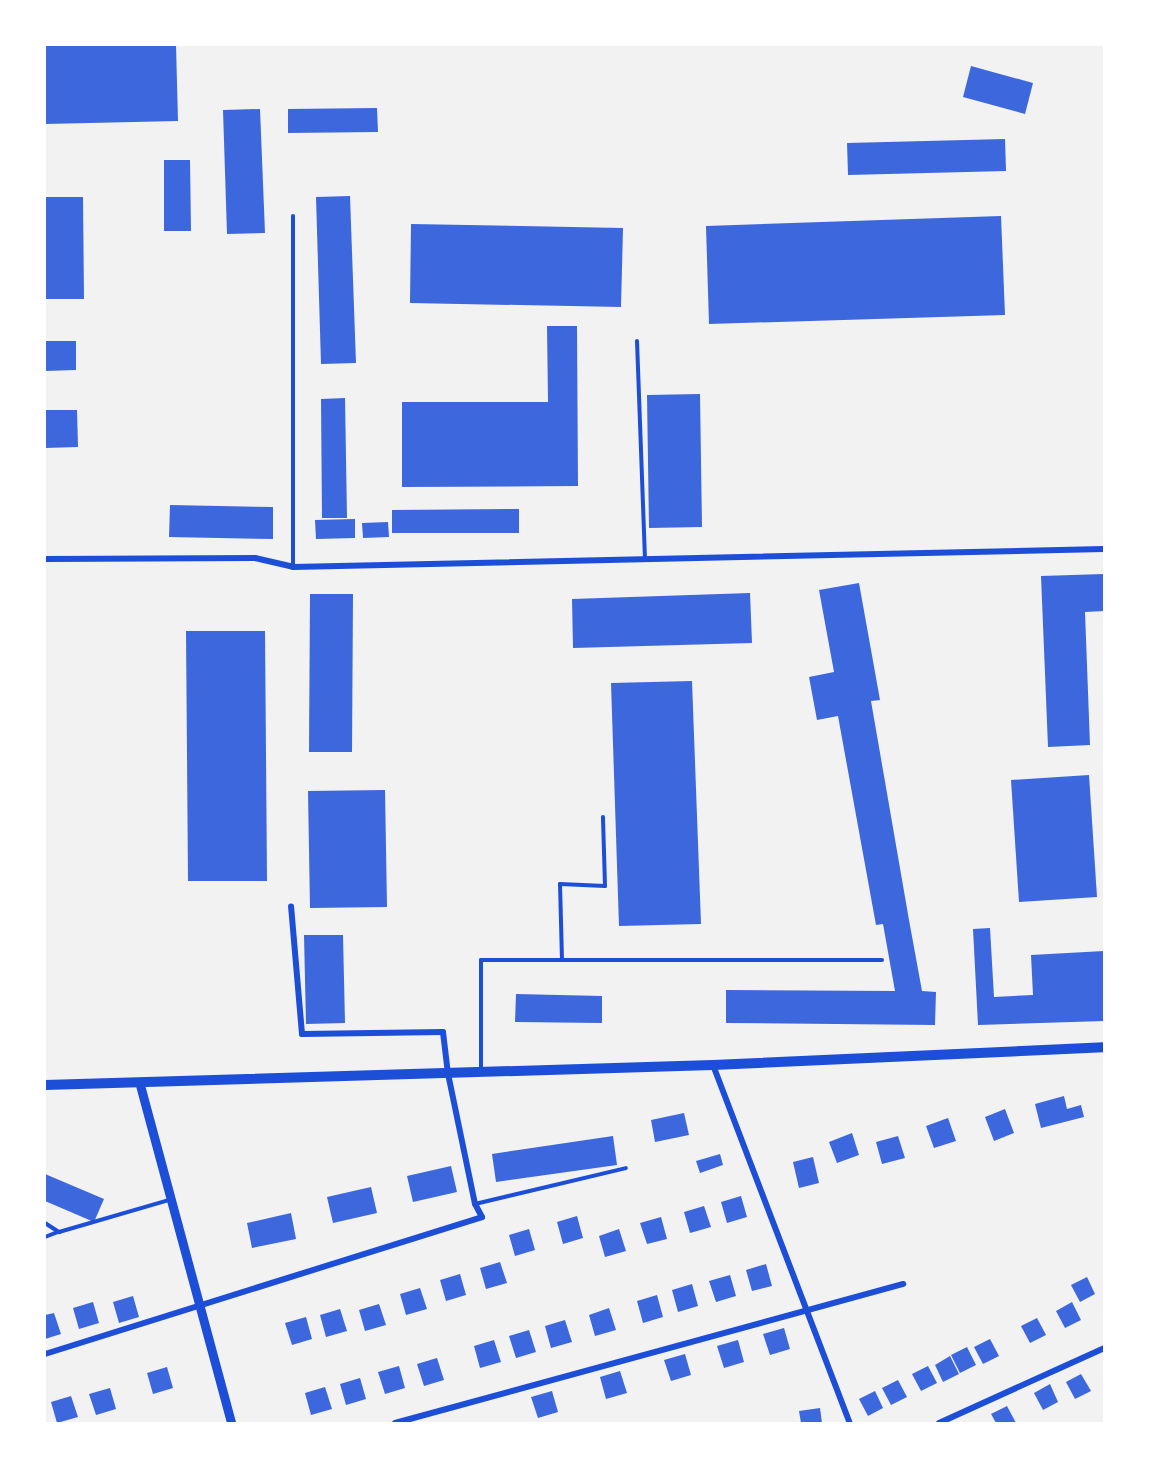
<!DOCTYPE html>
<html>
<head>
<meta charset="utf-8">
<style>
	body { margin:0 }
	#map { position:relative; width:1149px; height:1468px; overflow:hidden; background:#f2f2f2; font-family:Roboto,sans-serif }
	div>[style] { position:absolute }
	.building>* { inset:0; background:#3d67dc }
	.service>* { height:4px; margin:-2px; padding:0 2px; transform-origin:2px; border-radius:2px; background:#1d4ed8 }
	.minor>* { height:6px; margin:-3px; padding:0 3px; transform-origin:3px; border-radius:3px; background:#1d4ed8 }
	.tertiary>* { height:9px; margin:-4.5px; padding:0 4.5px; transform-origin:4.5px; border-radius:4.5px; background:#1d4ed8 }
	.secondary>* { height:10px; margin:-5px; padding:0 5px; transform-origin:5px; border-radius:5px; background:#1d4ed8 }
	span { translate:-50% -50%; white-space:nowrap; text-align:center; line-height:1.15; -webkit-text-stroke:5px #fff; paint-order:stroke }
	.frame { position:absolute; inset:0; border:46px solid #fff; pointer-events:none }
</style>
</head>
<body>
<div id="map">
	<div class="building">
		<div style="clip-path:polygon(176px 45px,178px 121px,45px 124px,45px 46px)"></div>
		<div style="clip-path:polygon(971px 66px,1033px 83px,1025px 114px,963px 97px)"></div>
		<div style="clip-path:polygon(377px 108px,378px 132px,288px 133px,288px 109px)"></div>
		<div style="clip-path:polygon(260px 109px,265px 233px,227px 234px,223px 110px)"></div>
		<div style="clip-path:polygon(1005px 139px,1006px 171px,848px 175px,847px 143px)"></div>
		<div style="clip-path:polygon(164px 160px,190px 160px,191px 231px,164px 231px)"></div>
		<div style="clip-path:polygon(350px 196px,356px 363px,321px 364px,316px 197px)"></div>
		<div style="clip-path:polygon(45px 197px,83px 197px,84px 299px,45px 299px)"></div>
		<div style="clip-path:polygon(1001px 216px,1005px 315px,709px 324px,706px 226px)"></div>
		<div style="clip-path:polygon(411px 224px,623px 228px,621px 307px,410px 303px)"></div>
		<div style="clip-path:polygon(547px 326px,577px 326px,578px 486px,402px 487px,402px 402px,548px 402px)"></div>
		<div style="clip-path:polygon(45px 341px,76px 341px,76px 370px,45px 371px)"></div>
		<div style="clip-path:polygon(700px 394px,702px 527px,649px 528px,647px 395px)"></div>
		<div style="clip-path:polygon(345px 398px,347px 518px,322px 518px,321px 399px)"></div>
		<div style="clip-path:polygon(45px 410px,77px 410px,78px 447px,45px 448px)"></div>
		<div style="clip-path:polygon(170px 505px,273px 507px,273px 539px,169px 537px)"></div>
		<div style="clip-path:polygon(519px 509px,519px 533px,392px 533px,392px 510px)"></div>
		<div style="clip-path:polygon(355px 519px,355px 538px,316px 539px,315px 520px)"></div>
		<div style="clip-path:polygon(388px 522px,389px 537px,363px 538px,362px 523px)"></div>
		<div style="clip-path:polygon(1104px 574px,1104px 611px,1085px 612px,1090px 745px,1048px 747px,1041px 576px)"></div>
		<div style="clip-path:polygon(859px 583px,880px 700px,871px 701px,909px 920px,922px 991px,936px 992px,935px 1025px,726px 1023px,726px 990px,895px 991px,883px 924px,876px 925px,838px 716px,817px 720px,809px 677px,834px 672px,819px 590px)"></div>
		<div style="clip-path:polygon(750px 593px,752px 643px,573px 648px,572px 599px)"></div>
		<div style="clip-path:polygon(310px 594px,353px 594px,352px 752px,309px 752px)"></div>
		<div style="clip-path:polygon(186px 631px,265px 631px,267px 881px,188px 881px)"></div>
		<div style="clip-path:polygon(692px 681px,701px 924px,619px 926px,611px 683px)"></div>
		<div style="clip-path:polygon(1089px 775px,1097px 897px,1019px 902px,1011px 780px)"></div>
		<div style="clip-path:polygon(385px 790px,387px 907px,310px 908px,308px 791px)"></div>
		<div style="clip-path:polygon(990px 928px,994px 997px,1033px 995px,1031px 955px,1104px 951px,1104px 1021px,978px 1025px,973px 929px)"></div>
		<div style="clip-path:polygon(304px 935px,343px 935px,345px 1023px,306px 1024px)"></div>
		<div style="clip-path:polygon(516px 994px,602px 996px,602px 1023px,515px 1022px)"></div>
		<div style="clip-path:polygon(1064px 1096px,1067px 1109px,1081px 1105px,1084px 1117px,1041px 1128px,1035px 1104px)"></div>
		<div style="clip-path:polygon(1005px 1109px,1014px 1133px,994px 1141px,985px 1117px)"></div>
		<div style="clip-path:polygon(684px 1113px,689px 1135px,655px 1142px,651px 1120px)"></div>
		<div style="clip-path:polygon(948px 1118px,956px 1141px,934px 1148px,926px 1126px)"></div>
		<div style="clip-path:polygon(852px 1133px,859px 1155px,837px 1163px,829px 1142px)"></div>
		<div style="clip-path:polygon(613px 1136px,617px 1165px,496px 1182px,492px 1154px)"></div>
		<div style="clip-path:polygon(898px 1136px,905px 1158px,882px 1164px,876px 1142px)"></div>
		<div style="clip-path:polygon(720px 1154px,723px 1165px,700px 1173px,696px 1161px)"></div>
		<div style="clip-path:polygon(813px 1157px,819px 1183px,799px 1188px,793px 1162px)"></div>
		<div style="clip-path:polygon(451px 1166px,457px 1192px,413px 1202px,407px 1176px)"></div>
		<div style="clip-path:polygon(45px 1174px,104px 1199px,94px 1222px,45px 1201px)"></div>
		<div style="clip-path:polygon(371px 1187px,377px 1213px,333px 1223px,327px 1197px)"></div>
		<div style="clip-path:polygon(741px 1196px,747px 1217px,727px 1223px,721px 1202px)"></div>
		<div style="clip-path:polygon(704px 1206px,711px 1227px,690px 1233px,684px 1212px)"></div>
		<div style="clip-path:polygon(291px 1213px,296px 1239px,252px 1248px,247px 1223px)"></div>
		<div style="clip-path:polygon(577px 1216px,583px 1238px,563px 1244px,557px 1222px)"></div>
		<div style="clip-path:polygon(661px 1217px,667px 1239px,647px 1244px,640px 1223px)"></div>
		<div style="clip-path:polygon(529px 1229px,535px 1250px,515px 1256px,509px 1235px)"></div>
		<div style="clip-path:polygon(619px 1229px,626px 1251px,605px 1257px,599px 1236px)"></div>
		<div style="clip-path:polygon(500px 1262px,507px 1283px,486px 1289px,480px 1268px)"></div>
		<div style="clip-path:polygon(766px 1264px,772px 1286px,752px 1291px,746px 1270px)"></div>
		<div style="clip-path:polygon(460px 1274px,466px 1295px,446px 1301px,440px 1280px)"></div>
		<div style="clip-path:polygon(730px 1275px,736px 1296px,716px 1302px,709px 1281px)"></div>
		<div style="clip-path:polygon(1087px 1277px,1095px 1294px,1080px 1302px,1071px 1285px)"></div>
		<div style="clip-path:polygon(692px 1284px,698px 1306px,678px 1312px,672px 1290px)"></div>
		<div style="clip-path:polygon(420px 1288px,427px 1309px,406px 1315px,400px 1294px)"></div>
		<div style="clip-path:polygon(657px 1295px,663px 1317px,643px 1323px,637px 1301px)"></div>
		<div style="clip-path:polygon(133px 1296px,139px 1317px,119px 1323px,113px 1302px)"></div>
		<div style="clip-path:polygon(93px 1302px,99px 1323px,79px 1329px,73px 1308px)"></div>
		<div style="clip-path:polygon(1072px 1302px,1081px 1320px,1065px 1328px,1056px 1311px)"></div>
		<div style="clip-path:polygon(379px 1304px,386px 1325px,365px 1331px,359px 1310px)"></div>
		<div style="clip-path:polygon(609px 1308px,616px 1330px,595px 1336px,589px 1315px)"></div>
		<div style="clip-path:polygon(340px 1309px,347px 1331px,326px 1337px,320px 1315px)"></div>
		<div style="clip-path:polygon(54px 1313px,61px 1334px,45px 1339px,45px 1315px)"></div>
		<div style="clip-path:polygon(306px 1317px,312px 1339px,292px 1345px,285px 1323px)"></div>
		<div style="clip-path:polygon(1037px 1318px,1046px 1335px,1030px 1343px,1021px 1326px)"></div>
		<div style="clip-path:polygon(565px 1320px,572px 1342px,551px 1348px,545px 1326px)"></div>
		<div style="clip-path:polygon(784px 1328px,790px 1349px,770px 1355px,763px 1334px)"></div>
		<div style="clip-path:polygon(529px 1330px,536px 1352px,516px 1358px,509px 1336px)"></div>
		<div style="clip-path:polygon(990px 1339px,999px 1356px,983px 1364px,974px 1347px)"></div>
		<div style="clip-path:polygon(494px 1340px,501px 1362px,480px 1368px,474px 1346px)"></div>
		<div style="clip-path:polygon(738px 1340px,744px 1362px,724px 1368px,717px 1346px)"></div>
		<div style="clip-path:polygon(967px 1347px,976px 1365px,960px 1373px,951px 1355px)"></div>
		<div style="clip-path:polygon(685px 1354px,691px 1375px,671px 1381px,664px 1360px)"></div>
		<div style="clip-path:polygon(950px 1356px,959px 1374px,943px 1382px,935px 1365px)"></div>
		<div style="clip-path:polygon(437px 1358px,444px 1380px,424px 1386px,417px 1364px)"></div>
		<div style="clip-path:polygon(399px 1366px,405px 1388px,385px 1394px,378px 1372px)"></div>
		<div style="clip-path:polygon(928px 1366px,937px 1383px,921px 1391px,912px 1374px)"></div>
		<div style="clip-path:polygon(167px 1367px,173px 1388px,153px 1394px,147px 1373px)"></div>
		<div style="clip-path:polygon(620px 1371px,627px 1393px,606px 1399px,600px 1377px)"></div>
		<div style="clip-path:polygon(1081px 1374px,1091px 1391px,1075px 1399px,1066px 1382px)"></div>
		<div style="clip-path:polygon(360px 1378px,366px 1399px,346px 1405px,340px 1384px)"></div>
		<div style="clip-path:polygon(898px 1380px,907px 1397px,891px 1405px,882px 1388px)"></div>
		<div style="clip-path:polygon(1050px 1384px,1058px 1402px,1043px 1410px,1034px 1393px)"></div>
		<div style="clip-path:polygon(325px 1387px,332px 1409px,311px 1415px,305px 1393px)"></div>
		<div style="clip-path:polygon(110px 1388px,116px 1409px,96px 1415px,89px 1394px)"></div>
		<div style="clip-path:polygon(552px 1391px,558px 1412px,538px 1418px,531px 1397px)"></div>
		<div style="clip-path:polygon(875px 1391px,883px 1408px,868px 1416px,859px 1399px)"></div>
		<div style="clip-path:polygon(71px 1396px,78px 1417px,57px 1423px,51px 1402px)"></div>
		<div style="clip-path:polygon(1007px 1406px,1016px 1423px,996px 1423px,991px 1414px)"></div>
		<div style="clip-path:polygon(820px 1408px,822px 1423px,801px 1423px,799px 1411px)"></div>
	</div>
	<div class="service">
		<div style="left:293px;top:216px;width:351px;rotate:90deg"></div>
		<div style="left:637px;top:341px;width:218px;rotate:87.9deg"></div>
		<div style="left:562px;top:960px;width:76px;rotate:-91.5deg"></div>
		<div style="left:560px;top:884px;width:45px;rotate:2.5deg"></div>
		<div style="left:605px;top:886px;width:69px;rotate:-91.7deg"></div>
		<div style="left:481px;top:1069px;width:109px;rotate:-90deg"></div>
		<div style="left:481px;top:960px;width:401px"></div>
		<div style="left:475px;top:1204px;width:155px;rotate:-13.4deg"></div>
		<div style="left:45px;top:1223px;width:17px;rotate:33deg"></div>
		<div style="left:59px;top:1232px;width:115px;rotate:-16.2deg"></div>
		<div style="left:45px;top:1237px;width:14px;rotate:-21deg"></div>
	</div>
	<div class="minor">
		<div style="left:45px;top:559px;width:210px;rotate:-0.3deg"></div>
		<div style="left:255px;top:558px;width:39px;rotate:13deg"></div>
		<div style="left:293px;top:567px;width:811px;rotate:-1.27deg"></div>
		<div style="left:713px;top:1065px;width:383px;rotate:69.1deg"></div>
		<div style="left:45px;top:1354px;width:458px;rotate:-17.4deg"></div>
		<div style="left:482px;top:1217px;width:15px;rotate:-118deg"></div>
		<div style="left:475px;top:1204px;width:133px;rotate:-101.7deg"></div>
		<div style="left:448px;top:1074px;width:42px;rotate:-96.8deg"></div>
		<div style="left:443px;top:1032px;width:141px;rotate:179.2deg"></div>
		<div style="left:302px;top:1034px;width:128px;rotate:-94.9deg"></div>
		<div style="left:395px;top:1423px;width:527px;rotate:-15.3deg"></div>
		<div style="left:939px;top:1423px;width:181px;rotate:-24.4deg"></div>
	</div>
	<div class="tertiary">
		<div style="left:140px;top:1085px;width:350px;rotate:74.9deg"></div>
	</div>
	<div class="secondary">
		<div style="left:45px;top:1085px;width:668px;rotate:-1.71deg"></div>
		<div style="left:713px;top:1065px;width:391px;rotate:-2.6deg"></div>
	</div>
	<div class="frame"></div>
</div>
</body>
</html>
